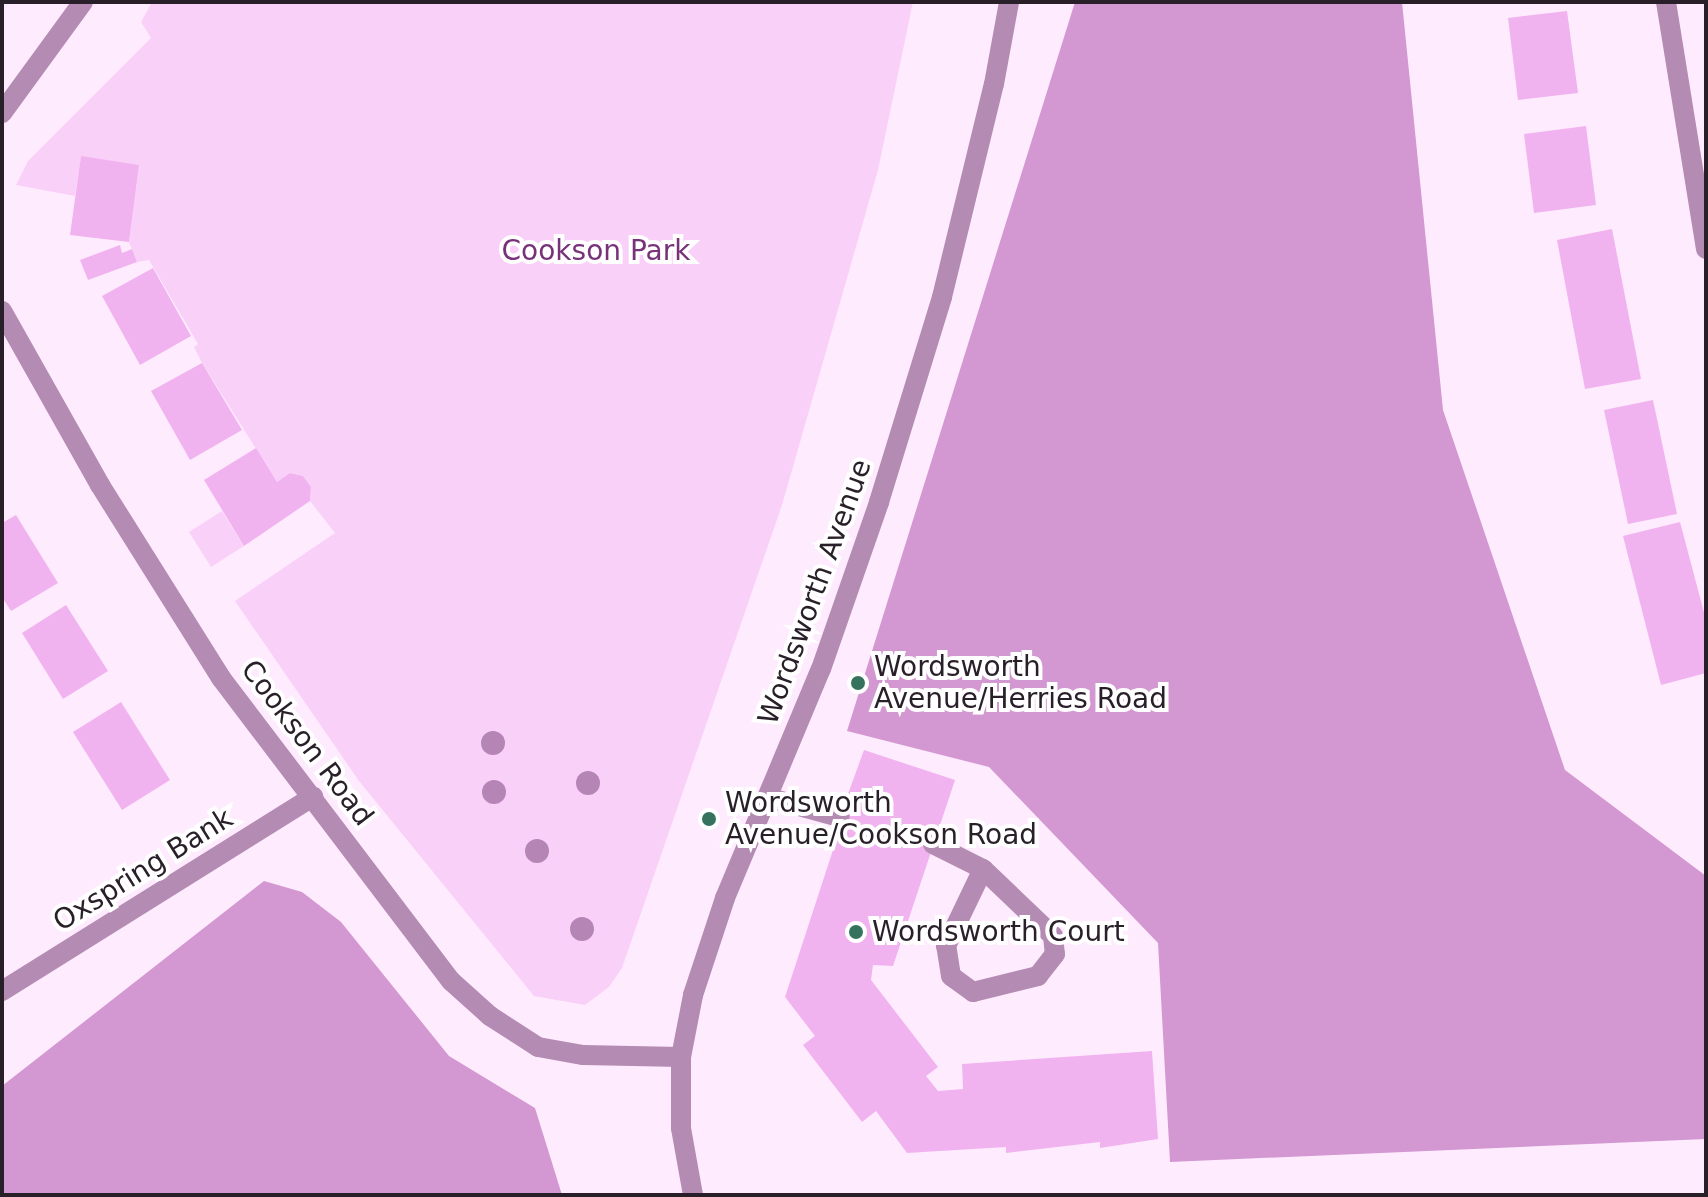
<!DOCTYPE html>
<html>
<head>
<meta charset="utf-8">
<style>
	body { margin:0 }
	#map { position:relative; width:1708px; height:1197px; overflow:hidden; background:#ffebfe; font-family:"DejaVu Sans",sans-serif }
	div>[style] { position:absolute }
	.green>* { inset:0; background:#f9d0f8 }
	.forest>* { inset:0; background:#d397d2 }
	.building>* { inset:0; background:#f1b3ef }
	.service>* { height:20px; margin:-10px; padding:0 10px; transform-origin:10px; border-radius:10px; background:#b48bb3 }
	.minor>* { height:20px; margin:-10px; padding:0 10px; transform-origin:10px; border-radius:10px; background:#b48bb3 }
	.tertiary>* { height:20px; margin:-10px; padding:0 10px; transform-origin:10px; border-radius:10px; background:#b48bb3 }
	.trees>* { width:24px; height:24px; margin:-12px; border-radius:50%; background:#b585b5 }
	.dots>* { width:22px; height:22px; translate:-50% -50%; box-sizing:border-box; border:4px solid #fff; border-radius:50% }
	span { translate:-50% -50%; white-space:nowrap; text-align:center; line-height:1.15; -webkit-text-stroke:8px #fff; paint-order:stroke }
	.park-label { font-size:28px; color:#783279 }
	.street-label { font-size:28px; color:#281f28 }
	.poi-label { font-size:28px; color:#281f28 }
	.left { translate:0 -50%; text-align:left }
	.frame { position:absolute; inset:0; border:4px solid #281f28; pointer-events:none }
</style>
</head>
<body>
<div id="map">
	<div class="green">
		<div style="clip-path:polygon(152px 2px,913px 2px,878px 170px,782px 505px,622px 968px,609px 987px,585px 1005px,534px 996px,359px 781px,235px 601px,335px 533px,310px 501px,311px 487px,303px 476px,290px 473px,277px 482px,202px 363px,194px 347px,198px 344px,149px 260px,137px 262px,129px 242px,139px 165px,81px 157px,75px 196px,16px 185px,28px 161px,151px 38px,141px 22px)"></div>
		<div style="clip-path:polygon(222px 511px,244px 546px,211px 567px,189px 532px)"></div>
	</div>
	<div class="forest">
		<div style="clip-path:polygon(1075px 2px,1402px 2px,1443px 410px,1565px 770px,1706px 876px,1706px 1139px,1170px 1162px,1158px 943px,989px 767px,847px 731px)"></div>
		<div style="clip-path:polygon(264px 881px,302px 892px,341px 922px,449px 1056px,535px 1108px,562px 1195px,2px 1195px,2px 1086px)"></div>
	</div>
	<div class="building">
		<div style="clip-path:polygon(1567px 11px,1578px 93px,1518px 100px,1508px 18px)"></div>
		<div style="clip-path:polygon(1586px 126px,1596px 205px,1534px 213px,1524px 134px)"></div>
		<div style="clip-path:polygon(81px 156px,139px 165px,129px 242px,70px 235px)"></div>
		<div style="clip-path:polygon(1612px 229px,1641px 379px,1585px 389px,1557px 240px)"></div>
		<div style="clip-path:polygon(120px 245px,122px 253px,132px 249px,137px 262px,88px 280px,80px 260px)"></div>
		<div style="clip-path:polygon(153px 268px,191px 336px,140px 365px,102px 296px)"></div>
		<div style="clip-path:polygon(202px 363px,242px 430px,190px 460px,151px 391px)"></div>
		<div style="clip-path:polygon(1653px 400px,1677px 514px,1628px 524px,1604px 410px)"></div>
		<div style="clip-path:polygon(256px 448px,277px 482px,290px 473px,303px 476px,311px 487px,310px 501px,244px 546px,204px 480px)"></div>
		<div style="clip-path:polygon(16px 515px,58px 583px,11px 611px,2px 597px,2px 523px)"></div>
		<div style="clip-path:polygon(1680px 522px,1706px 620px,1706px 673px,1661px 685px,1623px 536px)"></div>
		<div style="clip-path:polygon(66px 605px,108px 671px,63px 699px,22px 633px)"></div>
		<div style="clip-path:polygon(121px 702px,170px 780px,122px 810px,73px 732px)"></div>
		<div style="clip-path:polygon(864px 750px,955px 780px,893px 966px,873px 965px,871px 980px,938px 1067px,926px 1076px,938px 1091px,963px 1089px,962px 1064px,1152px 1051px,1158px 1139px,1100px 1148px,1100px 1142px,1006px 1153px,1006px 1147px,907px 1153px,876px 1111px,862px 1122px,803px 1045px,815px 1036px,785px 997px,833px 850px,828px 849px)"></div>
	</div>
	<div class="service">
		<div style="left:770px;top:798px;width:72px;rotate:15.4deg"></div>
		<div style="left:933px;top:844px;width:56px;rotate:26.6deg"></div>
		<div style="left:983px;top:869px;width:97px;rotate:43.7deg"></div>
		<div style="left:1053px;top:936px;width:18px;rotate:84deg"></div>
		<div style="left:1055px;top:954px;width:28px;rotate:128deg"></div>
		<div style="left:1038px;top:976px;width:67px;rotate:166.2deg"></div>
		<div style="left:973px;top:992px;width:27px;rotate:-144deg"></div>
		<div style="left:951px;top:976px;width:30px;rotate:-99deg"></div>
		<div style="left:946px;top:946px;width:85px;rotate:-64.3deg"></div>
	</div>
	<div class="minor">
		<div style="left:1666px;top:2px;width:250px;rotate:80.8deg"></div>
		<div style="left:2px;top:113px;width:137px;rotate:-53.9deg"></div>
		<div style="left:2px;top:311px;width:200px;rotate:60.6deg"></div>
		<div style="left:100px;top:485px;width:228px;rotate:57.9deg"></div>
		<div style="left:221px;top:678px;width:380px;rotate:52.8deg"></div>
		<div style="left:451px;top:981px;width:52px;rotate:41.9deg"></div>
		<div style="left:490px;top:1016px;width:57px;rotate:32.9deg"></div>
		<div style="left:538px;top:1047px;width:46px;rotate:10.1deg"></div>
		<div style="left:583px;top:1055px;width:98px;rotate:1.2deg"></div>
		<div style="left:2px;top:991px;width:367px;rotate:-32deg"></div>
	</div>
	<div class="tertiary">
		<div style="left:693px;top:1195px;width:68px;rotate:-100.2deg"></div>
		<div style="left:681px;top:1128px;width:71px;rotate:-90deg"></div>
		<div style="left:681px;top:1057px;width:63px;rotate:-79deg"></div>
		<div style="left:693px;top:995px;width:102px;rotate:-71.7deg"></div>
		<div style="left:725px;top:898px;width:248px;rotate:-67.3deg"></div>
		<div style="left:821px;top:669px;width:177px;rotate:-70.8deg"></div>
		<div style="left:879px;top:502px;width:214px;rotate:-72.9deg"></div>
		<div style="left:942px;top:297px;width:219px;rotate:-76.3deg"></div>
		<div style="left:994px;top:84px;width:83px;rotate:-79.6deg"></div>
	</div>
	<div class="trees">
		<div style="left:493px;top:743px"></div>
		<div style="left:588px;top:783px"></div>
		<div style="left:494px;top:792px"></div>
		<div style="left:537px;top:851px"></div>
		<div style="left:582px;top:929px"></div>
	</div>
	<div class="dots">
		<div style="left:858px;top:683px;background:#36735f"></div>
		<div style="left:709px;top:819px;background:#36735f"></div>
		<div style="left:856px;top:932px;background:#36735f"></div>
	</div>
	<div class="park-label">
		<span style="left:596px;top:251px">Cookson Park</span>
	</div>
	<div class="street-label">
		<span style="left:815px;top:592px;rotate:-70deg">Wordsworth Avenue</span>
		<span style="left:307px;top:743px;rotate:53deg">Cookson Road</span>
		<span style="left:143px;top:870px;rotate:-32deg">Oxspring Bank</span>
	</div>
	<div class="poi-label">
		<span class="left" style="left:874px;top:683px">Wordsworth<br>Avenue/Herries Road</span>
		<span class="left" style="left:725px;top:819px">Wordsworth<br>Avenue/Cookson Road</span>
		<span class="left" style="left:872px;top:932px">Wordsworth Court</span>
	</div>
	<div class="frame"></div>
</div>
</body>
</html>
